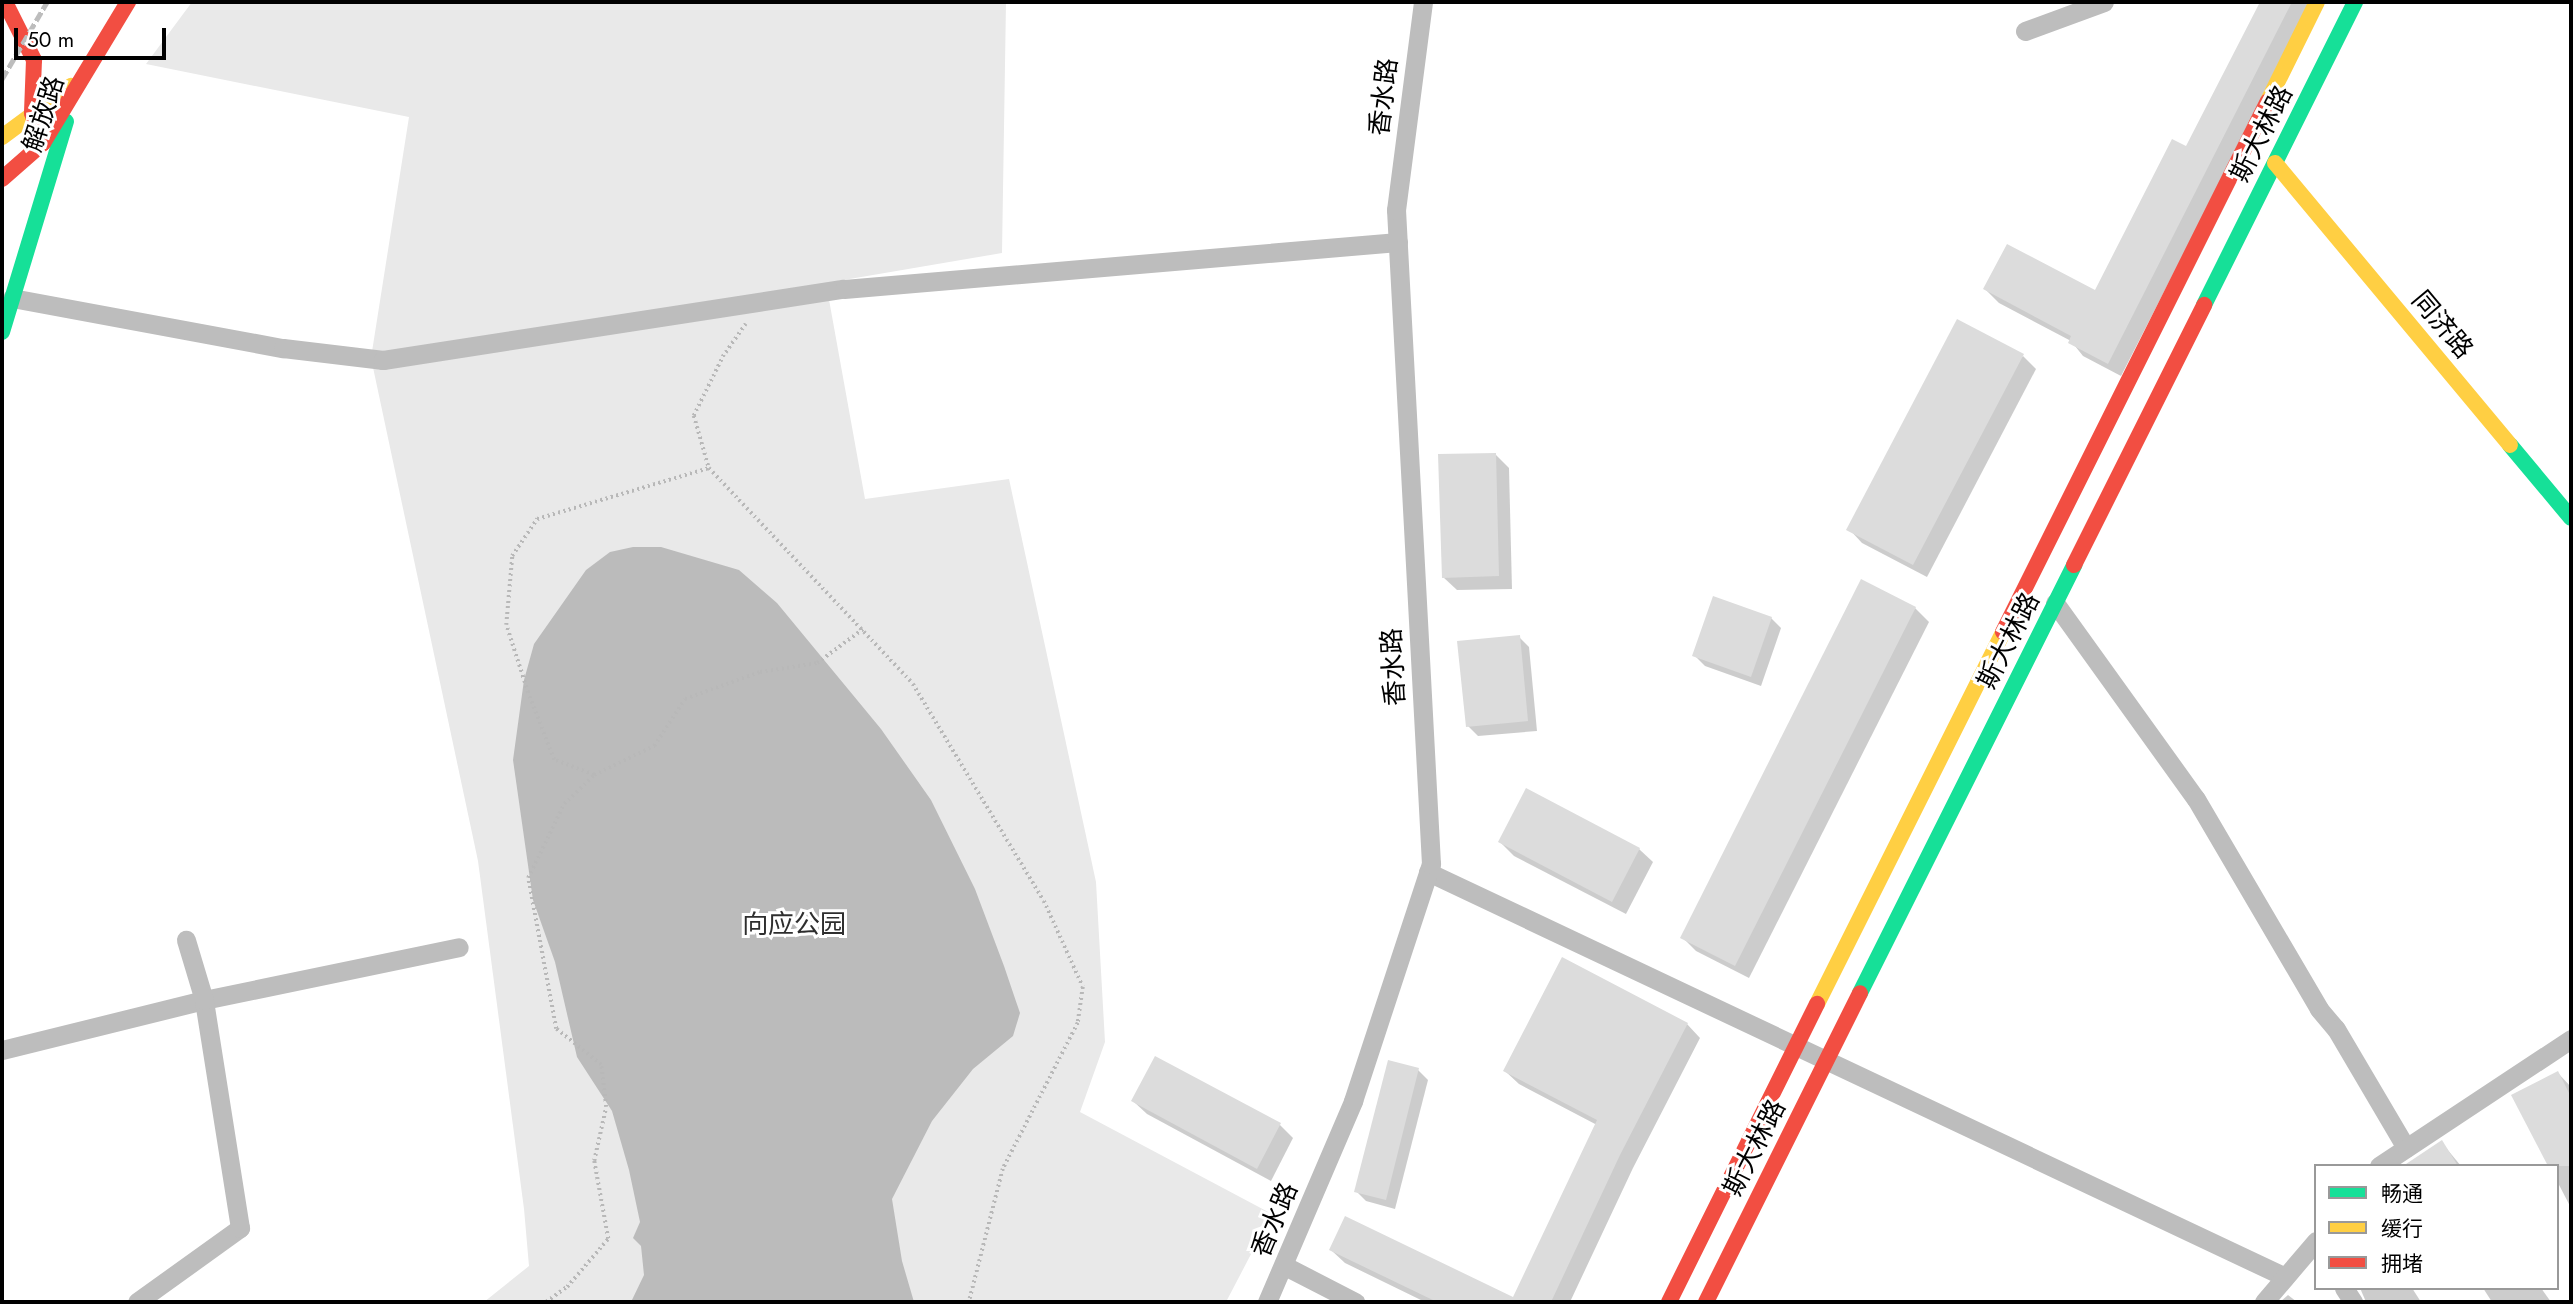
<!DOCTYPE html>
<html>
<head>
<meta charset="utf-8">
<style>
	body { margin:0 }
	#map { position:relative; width:2573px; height:1304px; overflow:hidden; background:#fff; font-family:Jost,"Noto Sans SC",sans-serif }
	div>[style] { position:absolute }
	.green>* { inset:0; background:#e9e9e9 }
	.water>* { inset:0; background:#bbb }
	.shadow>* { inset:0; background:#0003 }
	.building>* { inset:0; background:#dcdcdc }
	.path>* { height:3.5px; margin-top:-1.75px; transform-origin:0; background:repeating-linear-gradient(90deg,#b8b8b8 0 2px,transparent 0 5.5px) }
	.street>* { height:19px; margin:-9.5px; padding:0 9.5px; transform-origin:9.5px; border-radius:9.5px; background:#bdbdbd }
	.fast>* { height:16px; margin:-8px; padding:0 8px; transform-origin:8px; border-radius:8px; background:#16e098 }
	.slow>* { height:16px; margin:-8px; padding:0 8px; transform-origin:8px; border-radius:8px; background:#ffcf43 }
	.jam>* { height:16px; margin:-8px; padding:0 8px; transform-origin:8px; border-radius:8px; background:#f24e42 }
	.rail>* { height:5px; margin-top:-2.5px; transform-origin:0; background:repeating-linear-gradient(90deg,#bdbdbd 0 10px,transparent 0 13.5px) }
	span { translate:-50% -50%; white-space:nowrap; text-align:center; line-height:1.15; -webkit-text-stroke:6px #fff; paint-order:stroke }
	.street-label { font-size:26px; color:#000 }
	.park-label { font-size:26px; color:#2e2e2e }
	.frame { position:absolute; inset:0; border:4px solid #000; pointer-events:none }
	.legend { position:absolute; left:2314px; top:1164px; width:245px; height:126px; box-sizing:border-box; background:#fff; border:2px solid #999; margin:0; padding:9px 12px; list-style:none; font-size:21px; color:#000 }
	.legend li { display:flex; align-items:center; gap:14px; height:35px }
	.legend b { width:35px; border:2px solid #999 }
	.scale { position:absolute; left:14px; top:28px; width:152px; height:32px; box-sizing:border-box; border:4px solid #000; border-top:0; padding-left:9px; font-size:21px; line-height:24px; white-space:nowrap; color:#000; -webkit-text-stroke:5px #fff; paint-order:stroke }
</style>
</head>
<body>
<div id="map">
	<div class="green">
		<div style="clip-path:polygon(192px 2px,1006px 2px,1002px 253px,826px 283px,865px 499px,1009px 479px,1096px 882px,1105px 1042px,1080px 1112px,1272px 1214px,1226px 1302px,484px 1302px,529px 1266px,524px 1209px,478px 861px,371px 358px,409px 117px,146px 64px)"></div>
	</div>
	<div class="water">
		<div style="clip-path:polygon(633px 547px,661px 547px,739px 570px,777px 603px,881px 729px,931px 800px,975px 889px,1004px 966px,1020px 1013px,1013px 1036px,973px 1069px,932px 1121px,892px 1199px,902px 1261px,914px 1302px,631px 1302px,644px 1275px,641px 1246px,633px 1238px,640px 1222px,629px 1170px,612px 1111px,577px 1057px,555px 962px,533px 900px,513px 760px,524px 680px,534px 644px,586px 570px,610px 552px)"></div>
	</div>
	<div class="shadow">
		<div style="clip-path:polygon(2262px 2px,2312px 2px,2121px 376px,2083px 356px,2071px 341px,1999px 303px,1985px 289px,2095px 292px,2186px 149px)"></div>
		<div style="clip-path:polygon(2023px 356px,2036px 369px,1927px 577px,1862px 543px,1849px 529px)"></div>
		<div style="clip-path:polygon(1495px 454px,1509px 468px,1512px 589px,1457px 590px,1443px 577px)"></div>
		<div style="clip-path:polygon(1915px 608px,1929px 622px,1749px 978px,1696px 951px,1682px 937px)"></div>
		<div style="clip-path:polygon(1771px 618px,1781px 628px,1761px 686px,1705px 666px,1695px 656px)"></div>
		<div style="clip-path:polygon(1519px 637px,1529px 647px,1537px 731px,1478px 736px,1468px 726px)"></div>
		<div style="clip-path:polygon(1500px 842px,1639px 849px,1653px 862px,1626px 914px,1514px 856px)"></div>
		<div style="clip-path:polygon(1687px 1024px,1700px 1038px,1633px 1168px,1570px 1302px,1425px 1302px,1345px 1263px,1331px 1250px,1514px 1299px,1597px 1125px,1519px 1084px,1505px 1071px)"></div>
		<div style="clip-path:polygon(1418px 1070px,1428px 1080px,1395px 1209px,1366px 1201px,1356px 1191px)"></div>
		<div style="clip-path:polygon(2558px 1073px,2571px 1087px,2571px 1208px,2557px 1181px)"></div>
		<div style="clip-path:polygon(1133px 1101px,1280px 1125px,1293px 1138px,1271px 1181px,1147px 1114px)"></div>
		<div style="clip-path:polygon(2442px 1143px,2461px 1166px,2406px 1166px)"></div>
		<div style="clip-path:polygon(2360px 1288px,2412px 1288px,2421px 1302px,2366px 1302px)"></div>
		<div style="clip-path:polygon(2483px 1288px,2541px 1288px,2551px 1302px,2492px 1302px)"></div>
		<div style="clip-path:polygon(2288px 1295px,2297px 1302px,2280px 1302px)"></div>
	</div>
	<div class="building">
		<div style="clip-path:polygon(2260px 2px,2292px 2px,2108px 364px,2068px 343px,2071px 336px,1983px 289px,2007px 244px,2095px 290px,2172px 139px,2186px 146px)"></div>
		<div style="clip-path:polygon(1957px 319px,2024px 354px,1913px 565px,1846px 530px)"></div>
		<div style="clip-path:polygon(1496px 453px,1499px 576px,1442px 578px,1438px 454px)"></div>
		<div style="clip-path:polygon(1861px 579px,1916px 607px,1735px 966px,1680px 938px)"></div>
		<div style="clip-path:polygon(1713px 596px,1772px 617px,1751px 677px,1692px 656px)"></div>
		<div style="clip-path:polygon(1520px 635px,1528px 721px,1466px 727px,1457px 641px)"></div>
		<div style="clip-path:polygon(1526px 788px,1640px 848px,1612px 902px,1498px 842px)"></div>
		<div style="clip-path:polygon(1562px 957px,1688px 1023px,1620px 1155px,1551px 1302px,1437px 1302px,1329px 1250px,1345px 1216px,1513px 1297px,1597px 1120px,1503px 1071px)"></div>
		<div style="clip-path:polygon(1155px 1056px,1281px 1123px,1257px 1169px,1131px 1101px)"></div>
		<div style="clip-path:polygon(1388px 1060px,1419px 1068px,1386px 1200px,1354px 1192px)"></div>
		<div style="clip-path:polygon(2558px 1071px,2571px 1097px,2571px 1166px,2548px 1166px,2511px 1095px)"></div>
		<div style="clip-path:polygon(2442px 1140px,2458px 1166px,2403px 1166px)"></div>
	</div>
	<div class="path">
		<div style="left:746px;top:324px;width:38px;rotate:125deg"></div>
		<div style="left:724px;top:355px;width:68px;rotate:116.2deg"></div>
		<div style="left:694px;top:416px;width:54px;rotate:73.9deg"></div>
		<div style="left:709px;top:468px;width:297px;rotate:46.6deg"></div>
		<div style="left:913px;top:684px;width:253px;rotate:58.9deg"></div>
		<div style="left:1044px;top:901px;width:94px;rotate:65.6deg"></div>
		<div style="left:1083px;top:987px;width:36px;rotate:98deg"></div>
		<div style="left:1078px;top:1023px;width:164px;rotate:117.2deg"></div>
		<div style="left:1003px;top:1169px;width:137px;rotate:104.3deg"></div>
		<div style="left:594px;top:775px;width:67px;rotate:-25.8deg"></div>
		<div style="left:654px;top:746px;width:56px;rotate:-56.6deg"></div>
		<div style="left:685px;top:699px;width:80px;rotate:-19.8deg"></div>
		<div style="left:760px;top:672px;width:58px;rotate:-9deg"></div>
		<div style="left:817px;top:663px;width:57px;rotate:-36.5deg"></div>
		<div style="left:546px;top:1302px;width:26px;rotate:-36deg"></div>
		<div style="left:567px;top:1287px;width:63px;rotate:-49.5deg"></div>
		<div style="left:608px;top:1239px;width:79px;rotate:-100.2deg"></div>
		<div style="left:594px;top:1161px;width:55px;rotate:-77.5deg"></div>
		<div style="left:606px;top:1107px;width:42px;rotate:-96.8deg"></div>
		<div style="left:601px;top:1065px;width:58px;rotate:-141.3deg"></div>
		<div style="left:556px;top:1029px;width:154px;rotate:-100.5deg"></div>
		<div style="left:528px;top:878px;width:82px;rotate:-64.1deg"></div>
		<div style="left:564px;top:804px;width:42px;rotate:-44deg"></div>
		<div style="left:594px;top:775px;width:43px;rotate:-159.4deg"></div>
		<div style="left:554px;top:760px;width:72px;rotate:-111.2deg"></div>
		<div style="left:528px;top:693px;width:71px;rotate:-107.9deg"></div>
		<div style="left:506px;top:625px;width:69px;rotate:-85deg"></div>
		<div style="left:512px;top:556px;width:45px;rotate:-56deg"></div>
		<div style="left:537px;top:519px;width:179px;rotate:-16.5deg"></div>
	</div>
	<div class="street">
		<div style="left:2025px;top:31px;width:84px;rotate:-20.2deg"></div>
		<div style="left:12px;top:298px;width:276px;rotate:10.5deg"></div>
		<div style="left:283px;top:348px;width:101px;rotate:6.8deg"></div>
		<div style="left:383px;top:360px;width:466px;rotate:-8.8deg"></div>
		<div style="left:844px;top:289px;width:556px;rotate:-4.85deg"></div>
		<div style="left:2055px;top:603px;width:241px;rotate:54.3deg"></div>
		<div style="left:2196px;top:799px;width:243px;rotate:59.6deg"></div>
		<div style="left:2319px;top:1009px;width:26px;rotate:50deg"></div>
		<div style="left:2336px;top:1029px;width:138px;rotate:59.5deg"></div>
		<div style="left:1428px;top:872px;width:948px;rotate:25.29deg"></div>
		<div style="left:2px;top:1050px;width:208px;rotate:-13.9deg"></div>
		<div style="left:204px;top:1000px;width:260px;rotate:-11.7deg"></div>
		<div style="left:2379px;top:1166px;width:230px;rotate:-33.5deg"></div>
		<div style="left:1285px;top:1266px;width:79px;rotate:27.2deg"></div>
		<div style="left:2344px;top:1288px;width:17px;rotate:57deg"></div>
		<div style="left:137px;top:1302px;width:127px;rotate:-35.7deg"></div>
		<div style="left:240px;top:1228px;width:231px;rotate:-99deg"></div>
		<div style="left:204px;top:1000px;width:63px;rotate:-106.7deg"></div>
		<div style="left:1267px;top:1302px;width:219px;rotate:-66.8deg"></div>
		<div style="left:1353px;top:1101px;width:250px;rotate:-71.8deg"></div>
		<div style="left:1431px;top:864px;width:655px;rotate:-93.06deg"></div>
		<div style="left:1396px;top:210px;width:210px;rotate:-82.6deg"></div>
		<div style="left:2264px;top:1302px;width:80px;rotate:-49.6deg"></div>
	</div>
	<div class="fast">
		<div style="left:2204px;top:305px;width:339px;rotate:-63.5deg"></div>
		<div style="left:2px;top:332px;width:220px;rotate:-73.1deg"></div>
		<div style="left:2510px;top:445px;width:95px;rotate:50.1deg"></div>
		<div style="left:1860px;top:993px;width:479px;rotate:-63.4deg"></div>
	</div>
	<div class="slow">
		<div style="left:2268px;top:101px;width:110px;rotate:-63.7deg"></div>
		<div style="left:2px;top:137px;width:86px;rotate:-36.5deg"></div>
		<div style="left:2275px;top:163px;width:367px;rotate:50.2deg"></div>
		<div style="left:1817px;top:1004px;width:416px;rotate:-63.4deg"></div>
	</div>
	<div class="jam">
		<div style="left:5px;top:2px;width:65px;rotate:63.4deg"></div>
		<div style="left:34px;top:60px;width:53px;rotate:92.2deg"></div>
		<div style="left:32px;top:113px;width:18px;rotate:71deg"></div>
		<div style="left:2px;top:179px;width:55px;rotate:-41.3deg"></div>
		<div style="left:43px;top:143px;width:165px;rotate:-58.9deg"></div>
		<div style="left:2074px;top:565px;width:291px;rotate:-63.4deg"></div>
		<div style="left:2003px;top:632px;width:593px;rotate:-63.48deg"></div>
		<div style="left:1669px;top:1302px;width:333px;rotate:-63.6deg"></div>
		<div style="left:1706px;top:1302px;width:345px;rotate:-63.5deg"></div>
	</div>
	<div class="rail">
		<div style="left:2px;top:79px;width:89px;rotate:-59.7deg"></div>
	</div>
	<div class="street-label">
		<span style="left:1384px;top:97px;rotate:-83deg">香水路</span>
		<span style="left:44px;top:114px;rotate:-72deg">解放路</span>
		<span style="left:2262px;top:134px;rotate:-63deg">斯大林路</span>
		<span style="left:2442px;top:325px;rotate:50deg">同济路</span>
		<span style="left:2009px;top:641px;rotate:-63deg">斯大林路</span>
		<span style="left:1394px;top:667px;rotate:-93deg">香水路</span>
		<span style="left:1755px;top:1148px;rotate:-63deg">斯大林路</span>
		<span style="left:1275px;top:1220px;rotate:-67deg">香水路</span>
	</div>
	<div class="park-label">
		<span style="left:794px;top:925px">向应公园</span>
	</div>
	<div class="frame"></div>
	<ul class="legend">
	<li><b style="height:9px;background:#16e098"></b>畅通</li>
	<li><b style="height:9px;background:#ffcf43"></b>缓行</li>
	<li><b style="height:9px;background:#f24e42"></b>拥堵</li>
	</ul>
	<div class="scale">50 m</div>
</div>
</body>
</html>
